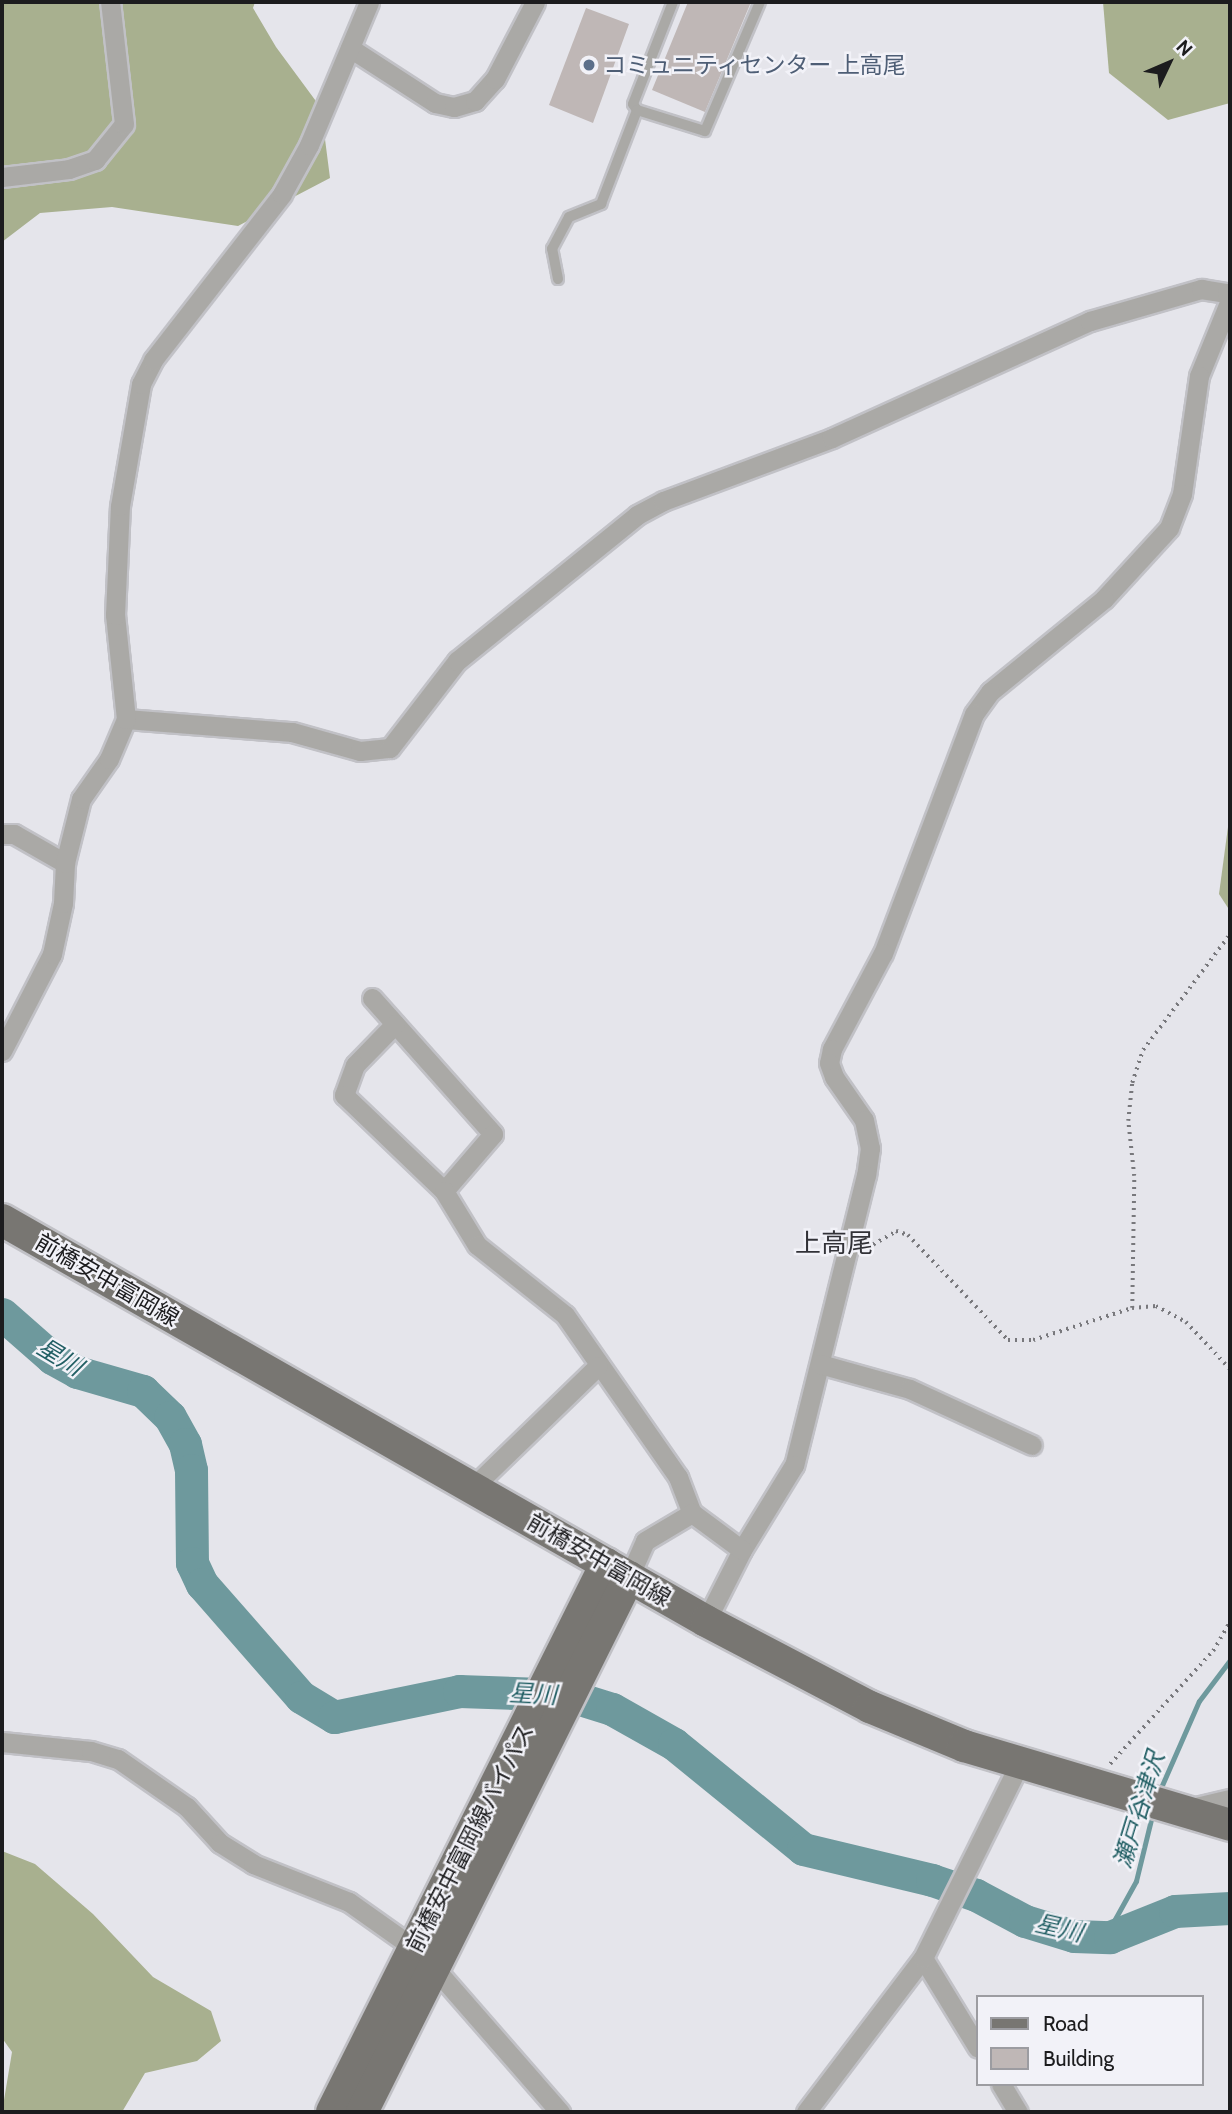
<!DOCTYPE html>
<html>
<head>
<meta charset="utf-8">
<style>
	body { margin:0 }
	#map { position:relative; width:1232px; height:2114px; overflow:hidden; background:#e5e5eb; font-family:Cabin,"Noto Sans JP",sans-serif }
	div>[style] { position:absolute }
	.forest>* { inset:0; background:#a8b08f }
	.stream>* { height:5px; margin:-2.5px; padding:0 2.5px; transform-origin:2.5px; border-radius:2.5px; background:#6e999d }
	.river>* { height:33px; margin:-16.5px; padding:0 16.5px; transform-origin:16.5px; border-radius:16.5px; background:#6e999d }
	.building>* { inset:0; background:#bfb7b6 }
	.path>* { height:3.5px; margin-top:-1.75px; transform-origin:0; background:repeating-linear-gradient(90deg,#78787c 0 2px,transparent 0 7px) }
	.roads { filter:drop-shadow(2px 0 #c1c1c6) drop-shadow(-2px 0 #c1c1c6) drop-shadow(0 2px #c1c1c6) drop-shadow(0 -2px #c1c1c6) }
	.service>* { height:10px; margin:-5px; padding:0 5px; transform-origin:5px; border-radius:5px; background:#aaa9a6 }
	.minor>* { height:19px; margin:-9.5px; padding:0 9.5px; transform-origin:9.5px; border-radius:9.5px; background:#aaa9a6 }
	.primary>* { height:32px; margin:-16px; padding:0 16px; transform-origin:16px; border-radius:16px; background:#787672 }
	.dots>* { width:19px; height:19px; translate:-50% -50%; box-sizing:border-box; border:4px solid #f2f2f8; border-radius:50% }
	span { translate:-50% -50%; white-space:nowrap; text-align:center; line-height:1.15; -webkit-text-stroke:5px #f2f2f8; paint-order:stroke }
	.service-label { font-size:23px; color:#4e5e75 }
	.left { translate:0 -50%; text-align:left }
	.street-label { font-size:23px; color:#1c1c1e }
	.water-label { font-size:24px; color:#225f64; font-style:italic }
	.quarter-label { font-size:26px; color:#323237 }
	.frame { position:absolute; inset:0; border:4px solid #1c1c1e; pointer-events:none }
	.legend { position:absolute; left:976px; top:1995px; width:228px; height:91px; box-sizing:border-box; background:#f2f2f8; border:2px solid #9c9ca1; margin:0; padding:9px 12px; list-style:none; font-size:21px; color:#1c1c1e }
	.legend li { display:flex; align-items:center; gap:14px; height:35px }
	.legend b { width:35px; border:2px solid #9c9ca1 }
	.north { position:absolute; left:1134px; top:28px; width:70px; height:70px; -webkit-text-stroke:5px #f2f2f8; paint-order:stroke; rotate:46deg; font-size:19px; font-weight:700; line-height:28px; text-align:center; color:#1c1c1e }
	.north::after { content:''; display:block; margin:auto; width:24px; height:32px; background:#1c1c1e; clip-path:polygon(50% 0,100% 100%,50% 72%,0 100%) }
</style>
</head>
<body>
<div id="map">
	<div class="forest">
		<div style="clip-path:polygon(2px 2px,255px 2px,253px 8px,276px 47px,321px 108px,330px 178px,238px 226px,112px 207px,40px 213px,2px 242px)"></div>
		<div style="clip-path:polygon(1103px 2px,1230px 2px,1230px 103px,1168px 120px,1109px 73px)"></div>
		<div style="clip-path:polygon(1230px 812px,1230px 911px,1219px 894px)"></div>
		<div style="clip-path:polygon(2px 1851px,35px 1864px,93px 1914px,153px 1977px,211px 2011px,221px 2041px,197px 2061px,145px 2073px,122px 2112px,2px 2112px,12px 2052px,2px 2038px)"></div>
	</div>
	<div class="stream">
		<div style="left:1159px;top:1792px;width:99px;rotate:-66.3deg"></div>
		<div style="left:1199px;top:1701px;width:51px;rotate:-52.9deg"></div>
		<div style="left:1105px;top:1937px;width:64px;rotate:-61deg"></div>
		<div style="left:1136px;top:1881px;width:72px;rotate:-76.3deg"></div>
	</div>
	<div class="river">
		<div style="left:2px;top:1314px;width:67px;rotate:41.3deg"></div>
		<div style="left:52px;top:1358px;width:29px;rotate:29deg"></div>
		<div style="left:77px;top:1372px;width:69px;rotate:16.1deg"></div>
		<div style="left:143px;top:1391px;width:37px;rotate:44deg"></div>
		<div style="left:170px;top:1417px;width:31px;rotate:61deg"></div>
		<div style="left:185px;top:1444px;width:27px;rotate:77deg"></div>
		<div style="left:191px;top:1470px;width:93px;rotate:89.4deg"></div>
		<div style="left:192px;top:1563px;width:23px;rotate:65deg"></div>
		<div style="left:202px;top:1584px;width:150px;rotate:48.8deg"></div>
		<div style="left:301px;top:1697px;width:39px;rotate:31deg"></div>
		<div style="left:334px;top:1717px;width:128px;rotate:-11.7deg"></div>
		<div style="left:459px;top:1691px;width:108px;rotate:2.1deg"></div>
		<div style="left:567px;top:1695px;width:47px;rotate:17.3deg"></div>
		<div style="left:612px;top:1709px;width:71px;rotate:29.4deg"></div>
		<div style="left:674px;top:1744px;width:166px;rotate:39.1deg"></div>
		<div style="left:803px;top:1849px;width:133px;rotate:13.5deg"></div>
		<div style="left:932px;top:1880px;width:46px;rotate:18.8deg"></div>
		<div style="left:976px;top:1895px;width:55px;rotate:28deg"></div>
		<div style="left:1025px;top:1921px;width:51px;rotate:17deg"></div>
		<div style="left:1074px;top:1936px;width:36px;rotate:2deg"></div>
		<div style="left:1110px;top:1937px;width:70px;rotate:-21.8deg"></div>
		<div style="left:1175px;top:1911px;width:55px;rotate:-3.1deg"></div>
	</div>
	<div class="building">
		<div style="clip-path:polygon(688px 2px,751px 2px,705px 112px,652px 90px)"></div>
		<div style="clip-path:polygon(586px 8px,629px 24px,593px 123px,549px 105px)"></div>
	</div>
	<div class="path">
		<div style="left:867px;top:1248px;width:34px;rotate:-30deg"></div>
		<div style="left:896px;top:1231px;width:13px;rotate:18deg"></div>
		<div style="left:908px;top:1235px;width:145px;rotate:46.4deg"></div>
		<div style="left:1008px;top:1340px;width:25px"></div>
		<div style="left:1033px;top:1340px;width:104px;rotate:-17.9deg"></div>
		<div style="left:1132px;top:1308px;width:24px;rotate:-5deg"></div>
		<div style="left:1156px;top:1306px;width:34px;rotate:28deg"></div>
		<div style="left:1186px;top:1322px;width:64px;rotate:46.9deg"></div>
		<div style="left:1132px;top:1308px;width:132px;rotate:-89.1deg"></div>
		<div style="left:1134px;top:1176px;width:55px;rotate:-96.2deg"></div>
		<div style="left:1128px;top:1121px;width:38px;rotate:-84deg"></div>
		<div style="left:1132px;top:1083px;width:35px;rotate:-72deg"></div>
		<div style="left:1143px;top:1050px;width:145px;rotate:-53.1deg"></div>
		<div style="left:1110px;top:1764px;width:153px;rotate:-47.7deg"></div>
		<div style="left:1213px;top:1651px;width:34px;rotate:-60deg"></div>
	</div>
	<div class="roads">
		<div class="service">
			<div style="left:637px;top:110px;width:7px;rotate:-124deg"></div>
			<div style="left:633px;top:104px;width:110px;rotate:-68.6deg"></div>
			<div style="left:558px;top:279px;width:31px;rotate:-101deg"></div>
			<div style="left:552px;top:249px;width:36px;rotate:-62deg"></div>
			<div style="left:569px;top:217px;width:35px;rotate:-22deg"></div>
			<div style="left:601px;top:204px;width:101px;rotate:-69deg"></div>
			<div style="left:637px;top:110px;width:71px;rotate:17.2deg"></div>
			<div style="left:705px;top:131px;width:140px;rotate:-66.9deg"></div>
		</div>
		<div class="minor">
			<div style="left:350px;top:48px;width:101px;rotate:32.9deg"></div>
			<div style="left:435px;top:103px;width:19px;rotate:12deg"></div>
			<div style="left:454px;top:107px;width:22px;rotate:-16deg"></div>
			<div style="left:475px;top:101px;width:30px;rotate:-48deg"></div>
			<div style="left:495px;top:79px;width:87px;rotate:-62.5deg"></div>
			<div style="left:2px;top:177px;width:67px;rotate:-6.8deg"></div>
			<div style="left:69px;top:169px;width:28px;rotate:-19deg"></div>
			<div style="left:95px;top:160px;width:46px;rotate:-51.1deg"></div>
			<div style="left:124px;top:124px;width:123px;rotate:-96.5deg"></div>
			<div style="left:126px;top:719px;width:167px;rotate:4.5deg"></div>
			<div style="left:292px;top:732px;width:71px;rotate:15.6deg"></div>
			<div style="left:360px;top:751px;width:30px;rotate:-6deg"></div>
			<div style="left:390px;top:748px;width:110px;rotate:-52.4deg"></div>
			<div style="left:457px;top:661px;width:232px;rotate:-39deg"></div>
			<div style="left:637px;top:515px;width:30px;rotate:-28deg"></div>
			<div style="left:663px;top:501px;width:180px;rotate:-20.4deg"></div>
			<div style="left:832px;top:438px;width:283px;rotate:-24.4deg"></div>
			<div style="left:1090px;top:321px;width:116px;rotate:-16.1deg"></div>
			<div style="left:1201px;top:289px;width:26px;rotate:9deg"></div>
			<div style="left:1227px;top:293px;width:8px;rotate:67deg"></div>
			<div style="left:1230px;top:300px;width:82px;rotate:112.2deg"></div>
			<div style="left:1199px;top:376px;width:119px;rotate:98.2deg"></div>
			<div style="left:1182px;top:494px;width:36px;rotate:111deg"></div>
			<div style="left:1169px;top:528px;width:96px;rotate:132.5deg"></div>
			<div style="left:1104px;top:599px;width:147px;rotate:140.8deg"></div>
			<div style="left:990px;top:692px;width:27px;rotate:126deg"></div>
			<div style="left:974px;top:714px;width:256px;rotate:110.8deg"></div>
			<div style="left:883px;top:953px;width:109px;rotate:118deg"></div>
			<div style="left:832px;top:1049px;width:14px;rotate:102deg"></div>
			<div style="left:829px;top:1063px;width:15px;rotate:70deg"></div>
			<div style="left:834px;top:1077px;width:52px;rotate:55.1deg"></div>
			<div style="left:864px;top:1120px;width:29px;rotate:78deg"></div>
			<div style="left:870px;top:1148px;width:27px;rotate:98deg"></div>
			<div style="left:866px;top:1175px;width:299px;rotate:103.9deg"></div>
			<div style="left:794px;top:1465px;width:100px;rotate:121.5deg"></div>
			<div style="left:742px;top:1550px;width:80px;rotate:116.9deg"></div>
			<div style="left:2px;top:834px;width:12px"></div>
			<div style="left:14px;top:834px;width:59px;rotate:29.6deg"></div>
			<div style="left:372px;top:998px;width:182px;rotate:48.3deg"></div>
			<div style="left:493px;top:1134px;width:75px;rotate:130.7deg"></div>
			<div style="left:395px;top:1024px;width:57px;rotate:134.3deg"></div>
			<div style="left:355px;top:1065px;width:32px;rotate:110deg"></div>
			<div style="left:344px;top:1095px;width:139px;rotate:43.8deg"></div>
			<div style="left:444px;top:1191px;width:63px;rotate:58.6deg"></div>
			<div style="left:477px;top:1245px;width:112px;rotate:38.5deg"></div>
			<div style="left:565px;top:1315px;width:198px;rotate:55.1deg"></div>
			<div style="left:678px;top:1477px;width:39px;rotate:69deg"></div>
			<div style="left:692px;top:1513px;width:62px;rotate:36.5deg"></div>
			<div style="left:2px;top:1051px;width:109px;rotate:-62.7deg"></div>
			<div style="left:52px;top:954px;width:52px;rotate:-77.8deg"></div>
			<div style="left:63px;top:903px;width:40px;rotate:-87.1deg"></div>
			<div style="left:65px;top:863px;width:66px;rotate:-76deg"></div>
			<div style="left:81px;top:799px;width:49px;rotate:-55deg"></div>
			<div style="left:109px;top:759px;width:43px;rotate:-67deg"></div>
			<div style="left:126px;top:719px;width:105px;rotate:-96deg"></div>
			<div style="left:115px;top:615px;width:109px;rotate:-87.4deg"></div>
			<div style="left:120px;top:506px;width:124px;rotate:-80.2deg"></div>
			<div style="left:141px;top:384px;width:27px;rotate:-63deg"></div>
			<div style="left:153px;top:360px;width:210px;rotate:-52.1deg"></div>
			<div style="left:282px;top:194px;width:56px;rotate:-61.1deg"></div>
			<div style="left:309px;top:145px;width:155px;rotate:-67.2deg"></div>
			<div style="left:820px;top:1364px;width:93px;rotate:15.5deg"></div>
			<div style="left:910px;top:1389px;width:134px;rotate:24.7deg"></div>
			<div style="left:472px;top:1488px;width:175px;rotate:-44.1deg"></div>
			<div style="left:629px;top:1577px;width:39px;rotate:-66deg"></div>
			<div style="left:645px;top:1541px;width:55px;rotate:-30.8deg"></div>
			<div style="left:2px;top:1742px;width:89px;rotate:5.8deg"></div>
			<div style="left:91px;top:1751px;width:28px;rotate:17deg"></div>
			<div style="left:118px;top:1759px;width:84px;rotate:34.8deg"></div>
			<div style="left:187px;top:1807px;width:49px;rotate:47.5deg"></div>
			<div style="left:220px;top:1843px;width:39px;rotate:32deg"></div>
			<div style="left:253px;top:1864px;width:103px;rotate:21.6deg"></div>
			<div style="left:349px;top:1902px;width:80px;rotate:35.3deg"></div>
			<div style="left:414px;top:1948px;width:31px;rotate:45deg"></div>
			<div style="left:436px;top:1970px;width:189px;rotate:48.9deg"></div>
			<div style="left:1187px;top:1809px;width:44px;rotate:-13.1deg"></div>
			<div style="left:923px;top:1958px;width:105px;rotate:58.6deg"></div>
			<div style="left:1001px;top:2084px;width:33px;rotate:59deg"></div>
			<div style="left:806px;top:2112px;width:193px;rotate:-52.8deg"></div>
			<div style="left:923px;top:1958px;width:218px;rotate:-63.6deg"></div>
		</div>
		<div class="primary">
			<div style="left:2px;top:1220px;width:810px;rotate:29.67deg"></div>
			<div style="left:706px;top:1621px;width:185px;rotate:27.7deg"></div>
			<div style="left:870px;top:1707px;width:102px;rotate:22.5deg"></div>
			<div style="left:964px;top:1746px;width:277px;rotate:16.5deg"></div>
			<div style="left:332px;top:2112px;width:613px;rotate:-63.43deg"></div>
			<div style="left:362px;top:2112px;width:598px;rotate:-63.48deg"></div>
		</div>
	</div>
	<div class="dots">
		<div style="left:589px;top:65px;background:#5c6f8a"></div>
	</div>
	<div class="service-label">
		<span class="left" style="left:603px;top:65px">コミュニティセンター 上高尾</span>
	</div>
	<div class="street-label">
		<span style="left:107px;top:1280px;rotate:30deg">前橋安中富岡線</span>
		<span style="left:599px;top:1560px;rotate:30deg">前橋安中富岡線</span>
		<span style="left:470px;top:1838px;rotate:-63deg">前橋安中富岡線バイパス</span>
	</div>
	<div class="water-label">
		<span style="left:60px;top:1357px;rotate:31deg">星川</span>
		<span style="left:533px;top:1694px;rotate:3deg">星川</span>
		<span style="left:1139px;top:1810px;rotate:-73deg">瀬戸谷津沢</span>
		<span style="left:1059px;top:1928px;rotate:13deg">星川</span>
	</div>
	<div class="quarter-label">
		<span style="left:834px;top:1244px">上高尾</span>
	</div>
	<div class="frame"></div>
	<ul class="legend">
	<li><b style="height:9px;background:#787672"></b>Road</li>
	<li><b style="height:19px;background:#bfb7b6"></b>Building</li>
	</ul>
	<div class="north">N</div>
</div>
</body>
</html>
